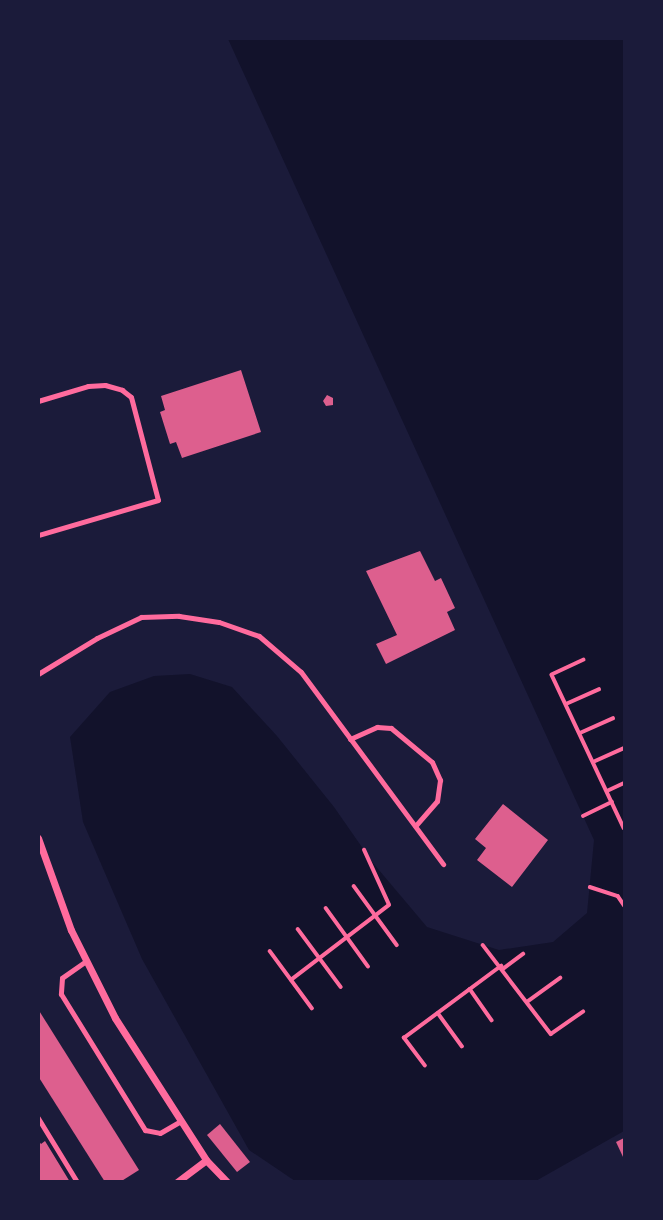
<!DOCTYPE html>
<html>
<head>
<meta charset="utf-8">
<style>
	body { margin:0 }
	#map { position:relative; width:663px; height:1220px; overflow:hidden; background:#1b1b3a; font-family:"Archivo Narrow",sans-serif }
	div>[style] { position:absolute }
	.water>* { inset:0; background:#12122b }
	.building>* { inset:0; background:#dd5f8e }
	.path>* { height:3.5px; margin:-1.75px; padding:0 1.75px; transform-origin:1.75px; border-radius:1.75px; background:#ff6b9d }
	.service>* { height:5px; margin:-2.5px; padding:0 2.5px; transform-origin:2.5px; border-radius:2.5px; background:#ff6b9d }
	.minor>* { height:7px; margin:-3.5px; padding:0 3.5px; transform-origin:3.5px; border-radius:3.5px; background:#ff6b9d }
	span { translate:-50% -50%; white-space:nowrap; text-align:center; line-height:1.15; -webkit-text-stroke:7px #1b1b3a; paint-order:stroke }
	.frame { position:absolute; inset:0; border:40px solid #1b1b3a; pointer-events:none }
</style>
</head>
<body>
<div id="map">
	<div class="water">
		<div style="clip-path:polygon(228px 39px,624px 39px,624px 1131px,534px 1182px,295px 1181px,249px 1150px,142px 959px,83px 822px,70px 737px,110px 692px,154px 676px,190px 674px,232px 687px,277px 736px,334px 807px,373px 863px,427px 927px,499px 950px,553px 942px,587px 913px,594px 840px)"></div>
	</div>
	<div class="building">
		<div style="clip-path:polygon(241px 370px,261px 432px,182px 458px,176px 442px,170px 444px,160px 412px,165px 410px,161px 396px)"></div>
		<div style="clip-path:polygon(327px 395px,333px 398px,333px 405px,326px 406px,323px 401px)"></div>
		<div style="clip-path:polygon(420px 551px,435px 581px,441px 578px,455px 608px,447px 612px,455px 630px,386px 664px,376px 644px,397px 635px,366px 571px)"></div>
		<div style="clip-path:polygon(503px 804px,548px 840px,512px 887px,477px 860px,486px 848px,475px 839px)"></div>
		<div style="clip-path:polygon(38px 1009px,139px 1170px,120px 1182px,105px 1182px,38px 1076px)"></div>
		<div style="clip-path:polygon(220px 1124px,250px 1162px,237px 1172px,207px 1135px)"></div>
		<div style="clip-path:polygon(624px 1138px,624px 1159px,616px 1142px)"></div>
		<div style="clip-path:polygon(38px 1140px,41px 1144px,45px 1141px,70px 1182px,38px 1182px)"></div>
	</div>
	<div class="path">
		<div style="left:584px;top:660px;width:35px;rotate:155deg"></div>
		<div style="left:552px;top:675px;width:169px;rotate:64.8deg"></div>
		<div style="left:566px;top:704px;width:36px;rotate:-24deg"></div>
		<div style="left:580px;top:733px;width:36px;rotate:-24deg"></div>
		<div style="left:593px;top:762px;width:34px;rotate:-24deg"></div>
		<div style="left:607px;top:791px;width:19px;rotate:-25deg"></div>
		<div style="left:583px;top:816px;width:32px;rotate:-26deg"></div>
		<div style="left:354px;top:886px;width:73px;rotate:53.9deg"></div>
		<div style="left:590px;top:887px;width:29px;rotate:18deg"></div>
		<div style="left:618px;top:896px;width:11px;rotate:56deg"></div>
		<div style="left:326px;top:908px;width:72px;rotate:54.1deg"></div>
		<div style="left:298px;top:929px;width:72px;rotate:53.4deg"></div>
		<div style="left:483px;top:945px;width:112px;rotate:52.6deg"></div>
		<div style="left:551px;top:1034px;width:39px;rotate:-35deg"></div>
		<div style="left:270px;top:951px;width:71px;rotate:53.6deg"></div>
		<div style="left:503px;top:969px;width:25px;rotate:-37deg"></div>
		<div style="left:291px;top:980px;width:123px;rotate:-37.4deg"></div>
		<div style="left:389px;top:905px;width:60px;rotate:-114.4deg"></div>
		<div style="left:470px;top:989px;width:38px;rotate:55deg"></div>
		<div style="left:527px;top:1002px;width:41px;rotate:-36deg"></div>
		<div style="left:438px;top:1013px;width:41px;rotate:54deg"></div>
		<div style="left:425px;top:1066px;width:35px;rotate:-127deg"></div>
		<div style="left:404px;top:1038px;width:121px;rotate:-36.6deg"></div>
	</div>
	<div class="service">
		<div style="left:38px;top:401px;width:52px;rotate:-16.7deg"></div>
		<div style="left:88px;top:386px;width:17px;rotate:-3deg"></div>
		<div style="left:105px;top:385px;width:18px;rotate:16deg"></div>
		<div style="left:122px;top:390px;width:11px;rotate:38deg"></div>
		<div style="left:131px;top:397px;width:106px;rotate:75.3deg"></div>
		<div style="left:158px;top:500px;width:125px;rotate:163.7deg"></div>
		<div style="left:38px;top:674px;width:69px;rotate:-31.4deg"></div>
		<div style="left:97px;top:638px;width:49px;rotate:-25.5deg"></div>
		<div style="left:141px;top:617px;width:38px;rotate:-2deg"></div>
		<div style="left:179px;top:616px;width:40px;rotate:8.5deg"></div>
		<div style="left:219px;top:622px;width:42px;rotate:19.3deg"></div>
		<div style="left:259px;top:636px;width:55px;rotate:40.6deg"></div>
		<div style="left:301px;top:672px;width:239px;rotate:53.5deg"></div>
		<div style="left:350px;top:739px;width:30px;rotate:-24deg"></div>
		<div style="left:377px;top:727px;width:14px;rotate:4deg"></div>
		<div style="left:391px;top:728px;width:53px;rotate:39.7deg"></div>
		<div style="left:432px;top:762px;width:20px;rotate:66deg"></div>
		<div style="left:440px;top:780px;width:21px;rotate:98deg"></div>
		<div style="left:437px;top:801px;width:33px;rotate:131deg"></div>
		<div style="left:86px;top:961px;width:29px;rotate:145deg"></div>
		<div style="left:62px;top:978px;width:16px;rotate:94deg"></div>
		<div style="left:61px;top:994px;width:160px;rotate:58.3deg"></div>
		<div style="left:145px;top:1130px;width:15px;rotate:11deg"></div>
		<div style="left:160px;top:1133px;width:24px;rotate:-30deg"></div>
		<div style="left:38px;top:1118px;width:75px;rotate:58.6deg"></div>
	</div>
	<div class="minor">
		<div style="left:38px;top:838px;width:98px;rotate:70.3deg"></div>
		<div style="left:71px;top:930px;width:98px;rotate:63.4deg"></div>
		<div style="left:115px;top:1018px;width:169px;rotate:57.3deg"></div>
		<div style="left:206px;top:1160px;width:30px;rotate:46deg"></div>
		<div style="left:177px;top:1182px;width:36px;rotate:-37deg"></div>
	</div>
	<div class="frame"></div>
</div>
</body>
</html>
